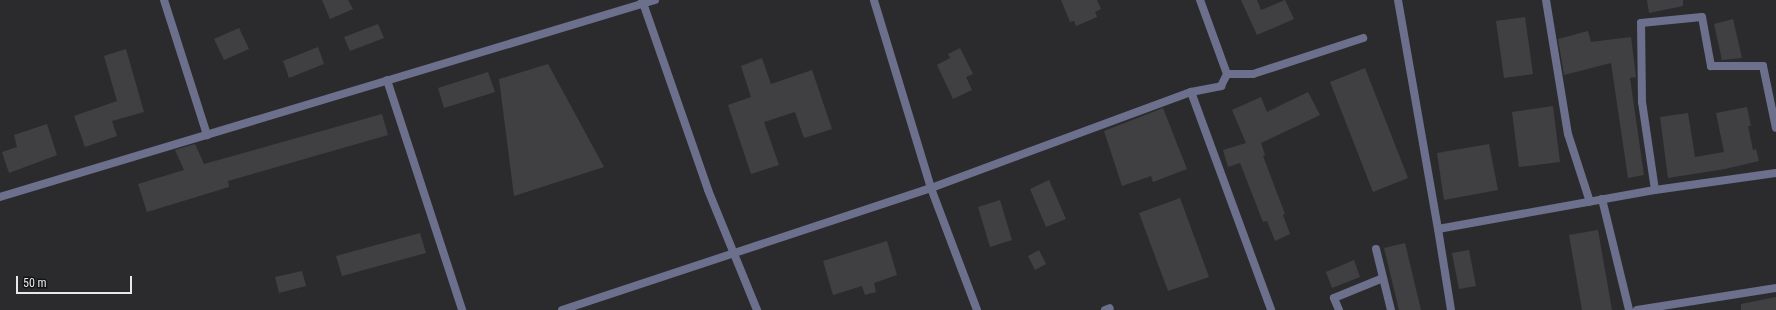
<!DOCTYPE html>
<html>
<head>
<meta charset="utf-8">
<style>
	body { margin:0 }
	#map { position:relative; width:1776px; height:310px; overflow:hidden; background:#2b2b2e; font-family:"Roboto Condensed",sans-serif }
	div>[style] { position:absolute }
	.building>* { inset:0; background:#404043 }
	.lane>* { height:8px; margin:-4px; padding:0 4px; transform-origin:4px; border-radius:4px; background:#6c708d }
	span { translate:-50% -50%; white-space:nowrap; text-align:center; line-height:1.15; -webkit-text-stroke:4px #131415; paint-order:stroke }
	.scale { position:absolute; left:16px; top:276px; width:116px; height:18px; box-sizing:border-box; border:2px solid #e9e9eb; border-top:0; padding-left:5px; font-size:12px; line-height:14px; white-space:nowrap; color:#e9e9eb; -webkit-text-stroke:3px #131415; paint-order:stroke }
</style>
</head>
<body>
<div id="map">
	<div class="building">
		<div style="clip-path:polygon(322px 0,348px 0,353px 9px,330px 19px)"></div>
		<div style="clip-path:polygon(1061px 0,1097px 0,1101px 9px,1095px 12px,1097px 17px,1076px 26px,1074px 21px,1070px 22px)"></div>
		<div style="clip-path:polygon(1241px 0,1257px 0,1261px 10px,1285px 0,1294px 19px,1257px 35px)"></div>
		<div style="clip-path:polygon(1647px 0,1683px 0,1683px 6px,1649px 13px)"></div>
		<div style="clip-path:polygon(1525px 17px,1533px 74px,1504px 78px,1496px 21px)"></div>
		<div style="clip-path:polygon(1733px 19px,1742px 58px,1722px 60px,1714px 24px)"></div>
		<div style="clip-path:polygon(378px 24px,384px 38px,350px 51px,344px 37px)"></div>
		<div style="clip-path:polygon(239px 28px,249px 49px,224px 60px,214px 39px)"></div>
		<div style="clip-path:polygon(1588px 31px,1591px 42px,1631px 37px,1636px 77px,1630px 78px,1644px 175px,1628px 178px,1611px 63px,1564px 75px,1558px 39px)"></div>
		<div style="clip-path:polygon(318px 47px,324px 64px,289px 78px,283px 61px)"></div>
		<div style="clip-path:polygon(960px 48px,973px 74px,966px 77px,972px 90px,953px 99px,937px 65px,950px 58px,948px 54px)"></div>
		<div style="clip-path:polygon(126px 49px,144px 112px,112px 121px,117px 136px,85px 147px,74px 116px,117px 101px,104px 56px)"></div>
		<div style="clip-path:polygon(762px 58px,771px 84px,812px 70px,832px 129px,804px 138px,795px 112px,764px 122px,779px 165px,751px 174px,728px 105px,751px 97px,741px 66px)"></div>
		<div style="clip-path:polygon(548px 64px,604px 167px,514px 196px,499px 79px)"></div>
		<div style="clip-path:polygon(1365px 68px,1408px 178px,1373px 192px,1330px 82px)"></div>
		<div style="clip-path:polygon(488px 72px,495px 92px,444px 108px,438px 88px)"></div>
		<div style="clip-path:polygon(1308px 92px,1320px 115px,1261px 143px,1265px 155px,1263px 156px,1285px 214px,1283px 215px,1290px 234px,1275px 241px,1267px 221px,1263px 222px,1240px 163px,1228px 167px,1223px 150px,1246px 143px,1232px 110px,1261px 97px,1267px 112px)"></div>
		<div style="clip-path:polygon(1553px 106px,1560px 162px,1519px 167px,1512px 112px)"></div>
		<div style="clip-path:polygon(1747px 107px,1751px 126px,1748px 126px,1753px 150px,1756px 149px,1759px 161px,1725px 169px,1668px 178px,1660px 117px,1688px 113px,1695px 157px,1724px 152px,1716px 113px)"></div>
		<div style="clip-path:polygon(1163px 108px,1187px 169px,1153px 182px,1151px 176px,1122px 186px,1104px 131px)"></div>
		<div style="clip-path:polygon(382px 114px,388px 135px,228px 181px,229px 187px,147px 212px,138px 184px,184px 170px,175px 150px,195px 144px,204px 164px)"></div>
		<div style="clip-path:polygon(47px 124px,57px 155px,9px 173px,2px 152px,17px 147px,14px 135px)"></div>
		<div style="clip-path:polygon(1489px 144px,1498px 190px,1444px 200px,1437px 153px)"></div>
		<div style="clip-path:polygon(1049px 180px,1066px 219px,1046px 227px,1030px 189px)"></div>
		<div style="clip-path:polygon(1180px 198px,1209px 277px,1168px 291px,1139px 213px)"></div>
		<div style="clip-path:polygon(1000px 200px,1012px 240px,990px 247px,978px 207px)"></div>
		<div style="clip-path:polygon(1598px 230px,1612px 310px,1582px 310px,1569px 235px)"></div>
		<div style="clip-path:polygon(420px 233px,426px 253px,342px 276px,336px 256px)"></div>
		<div style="clip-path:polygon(887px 241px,897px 275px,874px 283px,876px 292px,865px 295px,862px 286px,833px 295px,823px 261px)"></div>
		<div style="clip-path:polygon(1405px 243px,1421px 310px,1399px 310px,1384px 248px)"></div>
		<div style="clip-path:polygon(1039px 250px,1046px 264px,1035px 270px,1028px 256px)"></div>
		<div style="clip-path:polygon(1469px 250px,1476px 286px,1459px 289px,1452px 253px)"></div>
		<div style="clip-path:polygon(1354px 260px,1360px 277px,1332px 288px,1326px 272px)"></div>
		<div style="clip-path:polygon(302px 271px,306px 286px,279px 293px,275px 277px)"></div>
		<div style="clip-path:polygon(1776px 297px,1776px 310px,1741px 310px,1741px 304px)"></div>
	</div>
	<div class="lane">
		<div style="left:164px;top:0;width:142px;rotate:72.3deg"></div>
		<div style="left:642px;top:0;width:201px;rotate:70.8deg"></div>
		<div style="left:708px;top:190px;width:130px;rotate:67.8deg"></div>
		<div style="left:1398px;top:0;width:232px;rotate:80.1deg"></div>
		<div style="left:1546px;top:0;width:136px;rotate:80.7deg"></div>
		<div style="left:1568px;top:134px;width:71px;rotate:72.1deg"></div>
		<div style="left:1227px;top:74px;width:26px"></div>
		<div style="left:1253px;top:74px;width:116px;rotate:-18.1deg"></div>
		<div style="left:387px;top:80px;width:242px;rotate:71.9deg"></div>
		<div style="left:1191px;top:92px;width:31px;rotate:-11deg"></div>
		<div style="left:1221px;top:86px;width:13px;rotate:-63deg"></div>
		<div style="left:1227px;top:74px;width:79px;rotate:-110deg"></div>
		<div style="left:1655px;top:190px;width:122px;rotate:-8deg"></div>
		<div style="left:0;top:197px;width:684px;rotate:-16.74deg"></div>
		<div style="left:1602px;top:199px;width:114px;rotate:76.3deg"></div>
		<div style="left:1376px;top:249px;width:63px;rotate:76.2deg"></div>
		<div style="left:562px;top:310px;width:389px;rotate:-18.3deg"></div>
		<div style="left:931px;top:188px;width:196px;rotate:-106.9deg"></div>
		<div style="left:977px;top:310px;width:130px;rotate:-110.7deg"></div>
		<div style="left:931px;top:188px;width:277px;rotate:-20.3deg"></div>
		<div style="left:1191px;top:92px;width:232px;rotate:69.8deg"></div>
		<div style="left:1105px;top:310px;width:5px;rotate:-22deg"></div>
		<div style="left:1339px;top:310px;width:13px;rotate:-113deg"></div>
		<div style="left:1334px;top:298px;width:53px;rotate:-22.2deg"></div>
		<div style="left:1451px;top:310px;width:82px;rotate:-99.1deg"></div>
		<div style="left:1438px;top:229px;width:220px;rotate:-10.2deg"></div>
		<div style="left:1655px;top:190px;width:89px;rotate:-98.4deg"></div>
		<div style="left:1642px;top:102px;width:79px;rotate:-90.7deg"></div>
		<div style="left:1641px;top:23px;width:61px;rotate:-5.6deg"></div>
		<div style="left:1702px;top:17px;width:50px;rotate:79.6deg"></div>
		<div style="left:1711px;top:66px;width:52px"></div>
		<div style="left:1763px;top:66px;width:63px;rotate:78.2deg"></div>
		<div style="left:1637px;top:310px;width:141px;rotate:-9deg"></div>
	</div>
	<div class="scale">50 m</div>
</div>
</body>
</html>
